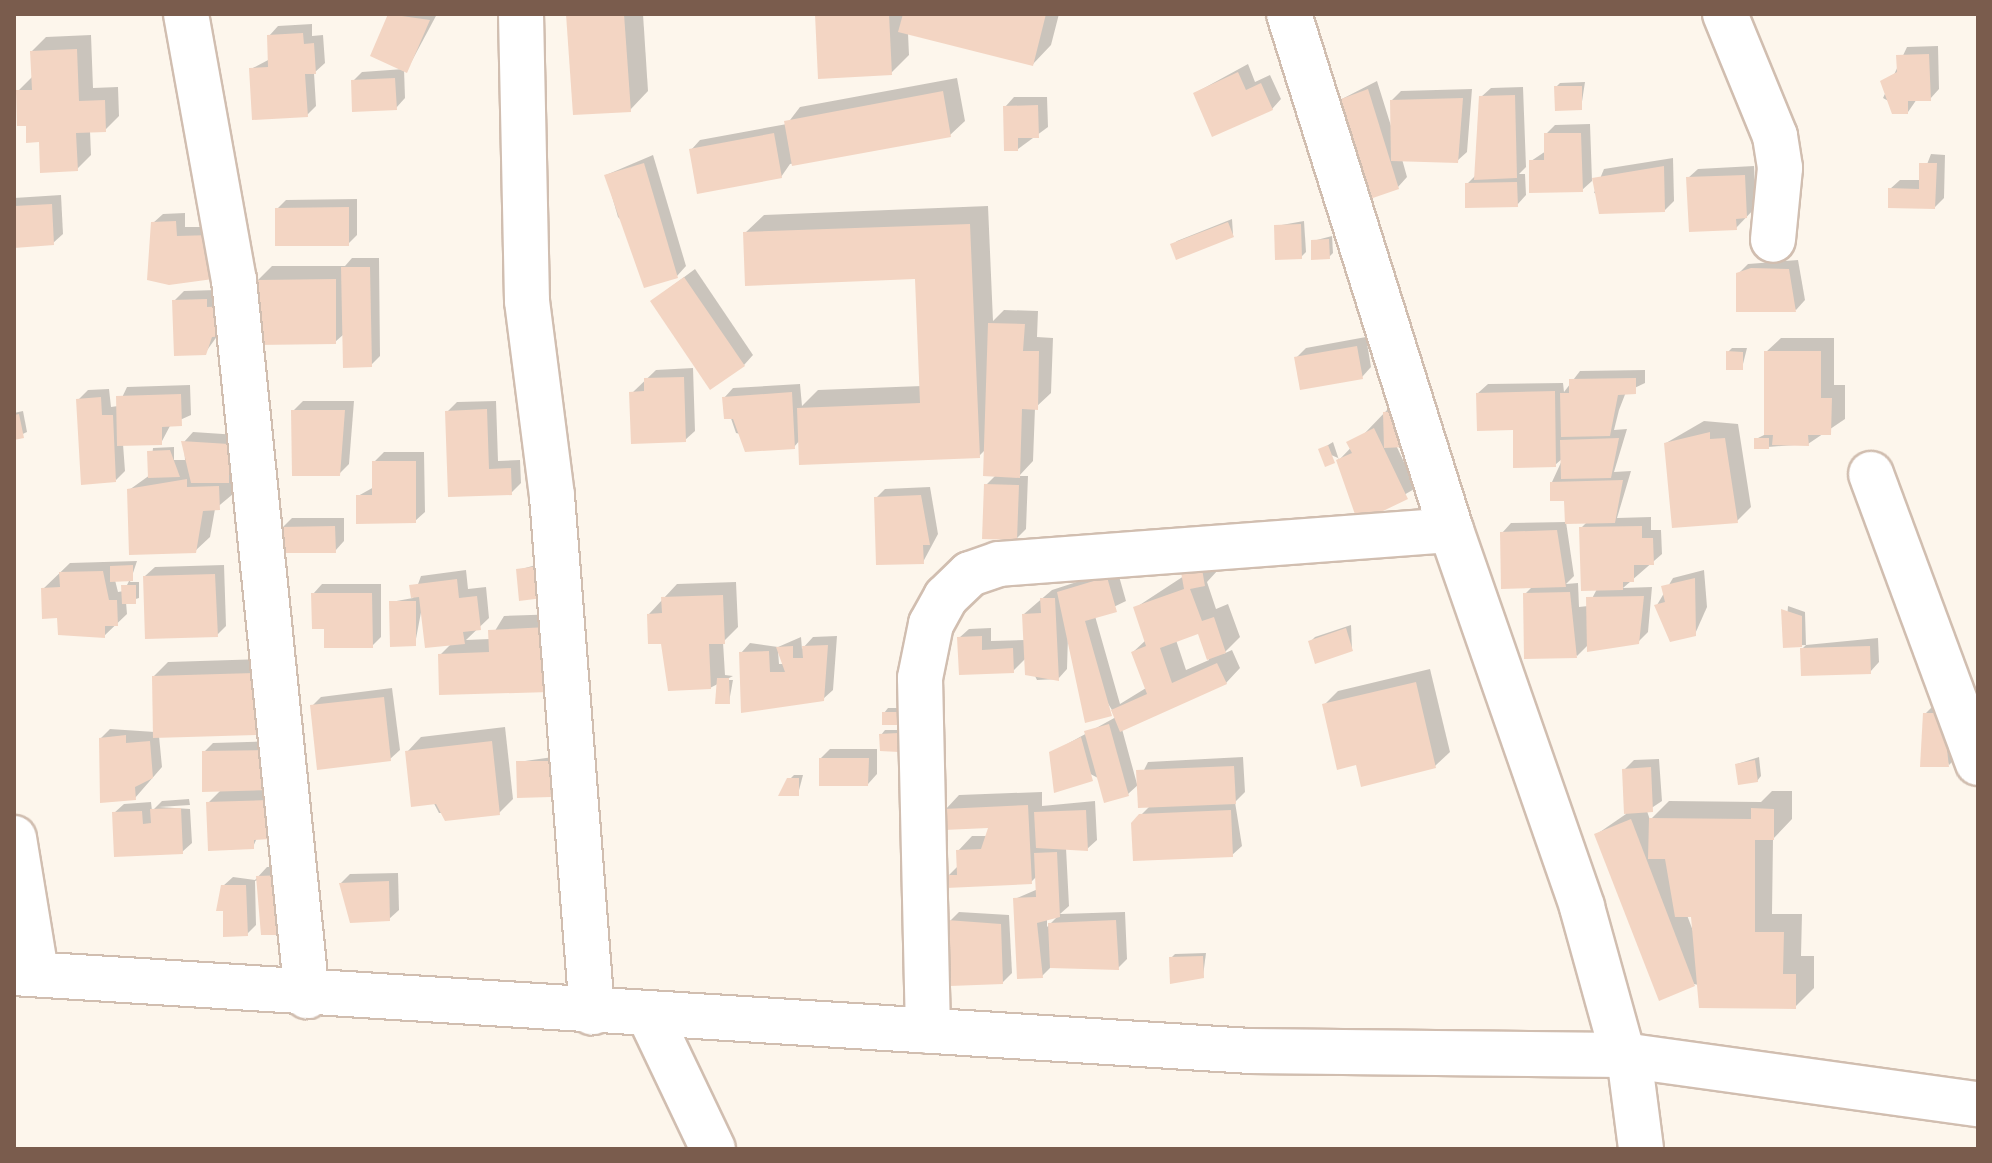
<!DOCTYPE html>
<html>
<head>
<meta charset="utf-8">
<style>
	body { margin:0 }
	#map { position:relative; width:1992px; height:1163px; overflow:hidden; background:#fdf6ec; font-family:"Fira Sans Condensed",sans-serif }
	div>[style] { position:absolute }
	.shadow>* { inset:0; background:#0003 }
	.building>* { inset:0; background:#f3d5c3 }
	.roads { filter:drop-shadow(2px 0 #d1beb0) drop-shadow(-2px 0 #d1beb0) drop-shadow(0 2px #d1beb0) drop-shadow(0 -2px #d1beb0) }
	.minor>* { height:44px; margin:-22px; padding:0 22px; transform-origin:22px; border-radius:22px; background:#fff }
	span { translate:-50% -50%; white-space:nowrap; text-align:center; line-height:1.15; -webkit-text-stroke:7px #fffaf3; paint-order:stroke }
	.frame { position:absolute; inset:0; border:16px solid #7a5c4d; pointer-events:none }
</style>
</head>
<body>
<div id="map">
	<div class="shadow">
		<div style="clip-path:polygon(390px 14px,437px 14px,407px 70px,372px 55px)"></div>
		<div style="clip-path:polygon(568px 14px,643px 14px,648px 91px,630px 110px)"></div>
		<div style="clip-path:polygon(817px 14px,1059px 14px,1051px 45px,1033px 64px,908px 33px,909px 55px,891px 73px)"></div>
		<div style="clip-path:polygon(312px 24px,312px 36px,323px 35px,325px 63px,314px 73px,316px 106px,307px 115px,251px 69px,270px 59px,269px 36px,278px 26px)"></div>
		<div style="clip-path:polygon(91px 35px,93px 88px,118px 87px,119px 116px,105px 130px,90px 131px,91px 155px,77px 169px,28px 123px,18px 91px,33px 76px,32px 51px,46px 37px)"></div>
		<div style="clip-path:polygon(1938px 46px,1939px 89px,1930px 99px,1917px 99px,1908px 112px,1883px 98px,1907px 47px)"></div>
		<div style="clip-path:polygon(1248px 64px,1255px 82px,1270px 75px,1281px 99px,1272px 109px,1195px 93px)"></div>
		<div style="clip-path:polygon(404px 69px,405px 98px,396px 108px,353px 81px,362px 72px)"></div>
		<div style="clip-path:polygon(957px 78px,965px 121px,950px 135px,790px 164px,781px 177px,691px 150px,700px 140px,787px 124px,800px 107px)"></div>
		<div style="clip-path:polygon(1377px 81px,1391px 126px,1392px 100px,1401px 91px,1472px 89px,1467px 152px,1457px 161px,1402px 159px,1407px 177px,1398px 187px,1336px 102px)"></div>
		<div style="clip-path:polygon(1585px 82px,1581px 108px,1556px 87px,1560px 83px)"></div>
		<div style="clip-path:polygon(1523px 87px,1526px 167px,1519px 174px,1525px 174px,1526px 195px,1517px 205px,1467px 184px,1477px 174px,1481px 97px,1491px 88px)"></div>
		<div style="clip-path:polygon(1014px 97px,1047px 97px,1048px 127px,1018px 149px,1005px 107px)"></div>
		<div style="clip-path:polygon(1590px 124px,1592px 181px,1582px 190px,1531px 161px,1546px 151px,1546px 134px,1555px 125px)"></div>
		<div style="clip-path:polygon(1931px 154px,1945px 155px,1944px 198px,1935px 207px,1890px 189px,1900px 180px,1921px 180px)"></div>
		<div style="clip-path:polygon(653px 155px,686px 266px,677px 276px,618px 217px,606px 175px)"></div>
		<div style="clip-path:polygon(1673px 158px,1674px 201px,1665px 210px,1594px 193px,1604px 169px)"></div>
		<div style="clip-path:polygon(1754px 166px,1756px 207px,1736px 228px,1688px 178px,1698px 169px)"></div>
		<div style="clip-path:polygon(61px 195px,63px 234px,53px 243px,14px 246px,14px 198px)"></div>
		<div style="clip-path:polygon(357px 199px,357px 235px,348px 244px,277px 209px,286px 200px)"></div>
		<div style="clip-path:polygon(988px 206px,993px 321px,1004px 310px,1038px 311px,1037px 337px,1053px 338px,1051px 393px,1035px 408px,1033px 461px,1019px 476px,1028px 476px,1026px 529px,1017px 538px,986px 485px,996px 475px,986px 449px,979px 456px,800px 440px,794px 447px,736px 433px,724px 398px,733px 388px,800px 384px,802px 406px,818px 390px,922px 386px,917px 277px,745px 233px,764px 215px)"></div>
		<div style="clip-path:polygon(185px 213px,185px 227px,220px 227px,222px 267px,153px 223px,163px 214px)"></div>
		<div style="clip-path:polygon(1232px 219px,1233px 235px,1172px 245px,1177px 241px)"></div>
		<div style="clip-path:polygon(1304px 221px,1306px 252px,1301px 257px,1276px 226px)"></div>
		<div style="clip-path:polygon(1332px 236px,1333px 253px,1329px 257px,1313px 241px)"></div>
		<div style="clip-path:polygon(352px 258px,379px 258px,380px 356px,371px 365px,344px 334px,335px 342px,258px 280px,272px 266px,345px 266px)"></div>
		<div style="clip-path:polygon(1798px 260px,1805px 300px,1796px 310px,1738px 274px,1748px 264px)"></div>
		<div style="clip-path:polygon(695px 269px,753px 355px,744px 365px,652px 301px)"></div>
		<div style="clip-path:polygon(216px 290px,218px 335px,205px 353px,174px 301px,184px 291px)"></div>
		<div style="clip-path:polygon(1366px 337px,1371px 367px,1362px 377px,1296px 358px,1306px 348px)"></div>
		<div style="clip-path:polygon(1781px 338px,1834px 338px,1834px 385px,1845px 385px,1845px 419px,1808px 444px,1768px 447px,1756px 439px,1766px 434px,1766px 352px)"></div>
		<div style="clip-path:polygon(1732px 348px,1747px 348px,1742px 368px,1728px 352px)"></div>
		<div style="clip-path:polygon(693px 368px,695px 431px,685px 440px,632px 393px,656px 370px)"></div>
		<div style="clip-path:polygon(1645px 370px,1645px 383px,1626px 392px,1619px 410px,1614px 430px,1627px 429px,1614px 472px,1631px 471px,1617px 518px,1651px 517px,1651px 530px,1661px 530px,1662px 554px,1623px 588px,1652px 587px,1648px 632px,1638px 642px,1589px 644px,1577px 656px,1525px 594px,1533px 586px,1502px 533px,1511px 523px,1566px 522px,1574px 576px,1566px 584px,1578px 583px,1579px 607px,1588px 606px,1597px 589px,1581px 528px,1588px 521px,1552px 482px,1563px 458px,1555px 465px,1478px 393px,1488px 384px,1563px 383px,1564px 392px,1580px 371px)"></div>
		<div style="clip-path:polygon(190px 385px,191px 415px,171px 424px,161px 443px,123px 444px,125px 471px,116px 480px,78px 400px,88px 390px,109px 389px,111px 407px,118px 406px,127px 387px)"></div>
		<div style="clip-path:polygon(303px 401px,354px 401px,349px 464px,339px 474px,293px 411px)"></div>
		<div style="clip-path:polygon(496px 401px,498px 461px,520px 460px,521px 483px,511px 493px,450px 495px,447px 412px,457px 402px)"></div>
		<div style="clip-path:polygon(1389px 408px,1407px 408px,1396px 445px,1416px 488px,1359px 521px,1338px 458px,1320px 450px,1333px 442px,1339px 460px)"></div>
		<div style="clip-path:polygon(23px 411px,27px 432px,14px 438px,14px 413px)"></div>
		<div style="clip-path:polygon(1704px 421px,1738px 424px,1751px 507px,1737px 521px,1666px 443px)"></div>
		<div style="clip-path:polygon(193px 432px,238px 435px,233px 494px,215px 509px,210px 537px,195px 551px,129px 490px,150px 475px,153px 448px,174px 447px,174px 460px,185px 460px,184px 442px)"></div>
		<div style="clip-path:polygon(384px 452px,424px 452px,425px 512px,415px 521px,358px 496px,374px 487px,374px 462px)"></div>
		<div style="clip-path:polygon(930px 487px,938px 534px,923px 562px,876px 498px,885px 489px)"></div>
		<div style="clip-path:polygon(292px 518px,344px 518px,344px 541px,335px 551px,282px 528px)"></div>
		<div style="clip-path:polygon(evenodd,1216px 555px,1218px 570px,1207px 582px,1216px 609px,1228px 604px,1240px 637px,1223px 654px,1232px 650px,1240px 668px,1226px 683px,1122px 729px,1137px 784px,1148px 762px,1243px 757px,1245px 792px,1235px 802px,1242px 846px,1232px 855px,1133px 823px,1151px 805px,1139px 784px,1128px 794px,1051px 753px,1116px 717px,1068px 635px,1067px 669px,1058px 679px,1037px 680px,1026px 658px,1013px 671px,959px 638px,969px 629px,991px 628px,991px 641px,1025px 640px,1024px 614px,1052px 590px,1117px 569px,1126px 601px,1095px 616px,1120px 704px,1146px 688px,1133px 652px,1146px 640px,1135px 608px,1216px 555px,1199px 631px,1209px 660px,1186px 670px,1176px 640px,1199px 631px)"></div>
		<div style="clip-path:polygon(evenodd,137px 561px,130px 582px,139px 582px,139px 598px,126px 602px,127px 614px,104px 636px,59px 616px,43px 589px,70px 563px,137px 561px,130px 579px,124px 591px,118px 592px,115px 580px,130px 579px)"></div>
		<div style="clip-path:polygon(543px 563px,542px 596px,518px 570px)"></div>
		<div style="clip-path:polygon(224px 565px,226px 626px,217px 635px,145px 576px,155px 567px)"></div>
		<div style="clip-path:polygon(466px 570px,468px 589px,486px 587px,489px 618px,466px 640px,490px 639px,504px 616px,561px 614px,563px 675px,440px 655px,451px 644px,422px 607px,415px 644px,391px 602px,413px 598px,421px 576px)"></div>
		<div style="clip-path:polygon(1704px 570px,1707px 607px,1695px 634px,1657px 605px,1673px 578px)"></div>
		<div style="clip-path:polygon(736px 582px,738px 627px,723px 642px,725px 675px,733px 676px,710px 688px,663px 641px,649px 614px,677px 584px)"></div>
		<div style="clip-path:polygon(322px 584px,381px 584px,381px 637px,372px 646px,326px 627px,313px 594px)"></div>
		<div style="clip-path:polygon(1788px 606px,1805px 612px,1806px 645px,1878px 638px,1879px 662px,1870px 672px,1802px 649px,1806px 645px,1785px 646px)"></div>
		<div style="clip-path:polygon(1351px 625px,1352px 650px,1311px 641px,1315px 637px)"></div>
		<div style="clip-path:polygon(evenodd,837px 636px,833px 690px,823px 699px,743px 711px,741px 653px,750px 643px,778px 647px,801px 637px,802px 649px,813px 637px,837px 636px,778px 651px,784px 664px,779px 664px,778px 651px)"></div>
		<div style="clip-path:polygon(267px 659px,269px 719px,255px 733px,159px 736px,162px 767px,135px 798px,101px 738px,110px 729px,155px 732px,154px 676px,168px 662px)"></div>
		<div style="clip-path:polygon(1430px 669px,1450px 752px,1435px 766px,1357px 763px,1324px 705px,1338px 691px)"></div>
		<div style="clip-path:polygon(719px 680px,733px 680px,729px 702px)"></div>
		<div style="clip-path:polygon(392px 688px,400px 750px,390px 759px,312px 706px,321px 697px)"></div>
		<div style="clip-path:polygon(1935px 704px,1958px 756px,1949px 765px,1925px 714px)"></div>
		<div style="clip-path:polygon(888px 708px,900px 708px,896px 723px,884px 713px)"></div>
		<div style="clip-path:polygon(505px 727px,513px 799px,499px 813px,439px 813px,407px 752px,421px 737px)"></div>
		<div style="clip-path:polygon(885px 730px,901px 730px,898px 750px,881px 735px)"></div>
		<div style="clip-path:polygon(276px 741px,277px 791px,253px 847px,208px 803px,221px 790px,204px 752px,213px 743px)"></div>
		<div style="clip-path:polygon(830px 749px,877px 749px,877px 774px,868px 784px,821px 758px)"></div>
		<div style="clip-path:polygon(553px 757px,554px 791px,550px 795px,518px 762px)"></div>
		<div style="clip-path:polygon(1759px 757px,1761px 776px,1757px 781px,1737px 764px)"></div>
		<div style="clip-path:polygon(evenodd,1659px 759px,1662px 801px,1647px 811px,1650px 820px,1669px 801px,1761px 802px,1772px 791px,1792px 791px,1792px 819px,1773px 839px,1772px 914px,1802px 914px,1801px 956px,1814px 956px,1814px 988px,1795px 1007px,1694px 984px,1597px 834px,1626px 814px,1624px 770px,1634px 760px,1659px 759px,1687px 915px,1693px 915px,1693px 931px,1687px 915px)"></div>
		<div style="clip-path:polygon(794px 775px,803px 775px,798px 794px,789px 780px)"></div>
		<div style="clip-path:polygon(evenodd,1042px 792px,1042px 806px,1095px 801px,1097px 840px,1087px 849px,1066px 848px,1069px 906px,1060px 914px,1125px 912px,1127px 959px,1118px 968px,1052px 966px,1042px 976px,1015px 899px,1038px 889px,1037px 876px,1031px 882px,948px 876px,959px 865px,958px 851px,972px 836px,987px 836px,991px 826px,945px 810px,959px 795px,1042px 792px,1058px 916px,1047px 927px,1047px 919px,1058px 916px)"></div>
		<div style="clip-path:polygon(189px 799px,190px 805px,159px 807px,190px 809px,192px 843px,182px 852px,114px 813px,124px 804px,151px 802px,152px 811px,162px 801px)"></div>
		<div style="clip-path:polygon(267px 867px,296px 867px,255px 881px,256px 925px,247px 934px,223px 886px,233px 877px,255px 880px)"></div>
		<div style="clip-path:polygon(398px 873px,399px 910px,389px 919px,341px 883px,350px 874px)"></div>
		<div style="clip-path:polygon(959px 912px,1009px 915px,1012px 973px,1002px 983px,950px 921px)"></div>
		<div style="clip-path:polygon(1206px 953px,1203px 976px,1171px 958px,1175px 954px)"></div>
	</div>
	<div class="building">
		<div style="clip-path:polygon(388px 14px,430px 20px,407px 73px,370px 56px)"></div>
		<div style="clip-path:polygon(566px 14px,624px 14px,631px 112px,573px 115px)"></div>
		<div style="clip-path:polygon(815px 14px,889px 14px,892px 75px,818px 79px)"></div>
		<div style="clip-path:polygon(903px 14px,1046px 14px,1033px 66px,898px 32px)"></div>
		<div style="clip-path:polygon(303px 33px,304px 44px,314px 43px,316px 74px,305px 74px,308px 117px,252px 120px,249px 68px,268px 67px,267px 35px)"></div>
		<div style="clip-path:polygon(77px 49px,79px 101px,105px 100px,106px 132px,76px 133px,78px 171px,40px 173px,39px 142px,26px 143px,26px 126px,17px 126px,16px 90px,32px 90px,30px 51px)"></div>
		<div style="clip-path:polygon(1929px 54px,1931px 101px,1908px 101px,1908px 114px,1892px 114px,1880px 81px,1897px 72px,1896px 55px)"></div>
		<div style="clip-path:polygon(1238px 72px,1246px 90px,1261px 83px,1273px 110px,1212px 137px,1193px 93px)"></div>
		<div style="clip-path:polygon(395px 78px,397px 110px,352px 112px,351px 80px)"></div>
		<div style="clip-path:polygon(1554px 86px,1582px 86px,1582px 110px,1555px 111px)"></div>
		<div style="clip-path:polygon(1368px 89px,1399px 189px,1367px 200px,1333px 102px)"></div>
		<div style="clip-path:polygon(943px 91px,951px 137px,792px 166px,784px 121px)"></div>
		<div style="clip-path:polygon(1515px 95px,1517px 178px,1474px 180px,1479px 96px)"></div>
		<div style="clip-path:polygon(1463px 98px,1458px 163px,1391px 161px,1390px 100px)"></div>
		<div style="clip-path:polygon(1038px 105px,1039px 138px,1018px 138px,1018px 151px,1004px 151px,1003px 106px)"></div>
		<div style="clip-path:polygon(774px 133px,782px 178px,697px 194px,689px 149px)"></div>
		<div style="clip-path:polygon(1544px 133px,1581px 133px,1583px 192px,1529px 193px,1529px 160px,1544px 160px)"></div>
		<div style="clip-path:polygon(644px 163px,678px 278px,644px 288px,604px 175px)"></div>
		<div style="clip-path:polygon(1919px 163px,1937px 163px,1935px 209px,1888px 208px,1888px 188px,1919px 189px)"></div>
		<div style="clip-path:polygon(1664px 166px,1665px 212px,1599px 214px,1592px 178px)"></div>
		<div style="clip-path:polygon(1745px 175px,1747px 218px,1736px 219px,1737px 230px,1689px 232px,1686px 177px)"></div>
		<div style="clip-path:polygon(1517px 182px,1518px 207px,1465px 208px,1465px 183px)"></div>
		<div style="clip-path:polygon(52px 204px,54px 245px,14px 248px,14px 206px)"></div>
		<div style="clip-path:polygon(349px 207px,349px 246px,275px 246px,275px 208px)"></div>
		<div style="clip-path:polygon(176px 221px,177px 236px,212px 235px,213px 279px,169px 285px,147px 280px,151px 222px)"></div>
		<div style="clip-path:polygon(1228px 222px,1234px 237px,1176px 260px,1170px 244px)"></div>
		<div style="clip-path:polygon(970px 224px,980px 458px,799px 465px,797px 408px,920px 403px,915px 279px,745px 286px,743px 232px)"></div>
		<div style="clip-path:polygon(1301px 224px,1302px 259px,1275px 260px,1274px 225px)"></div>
		<div style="clip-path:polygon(1329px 239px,1330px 259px,1311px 260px,1311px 240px)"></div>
		<div style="clip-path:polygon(341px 267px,370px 267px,372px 367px,343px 368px)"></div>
		<div style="clip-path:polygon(1751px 268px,1789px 269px,1796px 312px,1736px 312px,1736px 273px)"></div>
		<div style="clip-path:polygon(684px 277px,745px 366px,710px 390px,650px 301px)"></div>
		<div style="clip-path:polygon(336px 279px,336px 344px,256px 345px,256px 280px)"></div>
		<div style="clip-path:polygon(207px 299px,207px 307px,228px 306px,229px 336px,212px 337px,206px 355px,174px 356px,172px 300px)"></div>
		<div style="clip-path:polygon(988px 323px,1025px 324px,1023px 351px,1039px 351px,1038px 410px,1022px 409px,1020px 478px,983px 476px)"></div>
		<div style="clip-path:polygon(1357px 346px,1363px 379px,1300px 390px,1294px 357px)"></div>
		<div style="clip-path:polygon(1726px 351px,1743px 352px,1743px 370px,1726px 370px)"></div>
		<div style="clip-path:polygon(1764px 351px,1821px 351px,1821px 398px,1832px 398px,1831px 435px,1808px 435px,1809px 446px,1772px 445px,1773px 435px,1764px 435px)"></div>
		<div style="clip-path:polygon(684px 377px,686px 442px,631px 444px,629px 392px,644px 391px,644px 378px)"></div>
		<div style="clip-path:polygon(1636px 378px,1636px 394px,1618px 395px,1610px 436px,1561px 437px,1560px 393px,1569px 393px,1569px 379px)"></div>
		<div style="clip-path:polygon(1555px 391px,1556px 467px,1513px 468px,1513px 430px,1477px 431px,1476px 393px)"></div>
		<div style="clip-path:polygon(792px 392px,795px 449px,745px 452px,733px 419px,724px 419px,722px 397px)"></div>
		<div style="clip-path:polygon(181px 394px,182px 426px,162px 427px,162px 445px,117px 446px,116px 396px)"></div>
		<div style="clip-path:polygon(101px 397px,102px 415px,113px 415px,116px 482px,81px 485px,76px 399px)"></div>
		<div style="clip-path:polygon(487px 409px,489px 469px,511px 468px,512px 495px,448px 497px,445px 411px)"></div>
		<div style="clip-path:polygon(291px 410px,345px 410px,340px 476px,292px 476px)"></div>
		<div style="clip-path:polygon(1403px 411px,1405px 447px,1384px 448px,1383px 412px)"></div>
		<div style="clip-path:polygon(19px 414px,24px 438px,14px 440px,14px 415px)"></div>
		<div style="clip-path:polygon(1374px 428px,1408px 499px,1358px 523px,1336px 460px,1352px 453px,1346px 442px)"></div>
		<div style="clip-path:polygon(1710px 432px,1710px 439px,1725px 438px,1738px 523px,1672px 528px,1664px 443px)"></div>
		<div style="clip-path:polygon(1619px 438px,1611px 478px,1561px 479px,1560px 440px)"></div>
		<div style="clip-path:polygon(1754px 438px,1769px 438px,1769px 449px,1754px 449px)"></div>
		<div style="clip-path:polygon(181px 441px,229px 444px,229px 483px,191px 483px)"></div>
		<div style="clip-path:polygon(1328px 445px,1335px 463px,1325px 467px,1318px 449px)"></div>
		<div style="clip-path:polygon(170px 450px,180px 477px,148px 478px,147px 451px)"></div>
		<div style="clip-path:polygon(372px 461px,416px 461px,416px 523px,356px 524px,356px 495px,372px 495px)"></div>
		<div style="clip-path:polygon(187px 479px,187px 487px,219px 486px,220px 510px,203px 511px,196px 553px,129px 555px,127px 489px)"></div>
		<div style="clip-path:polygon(1623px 480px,1615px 523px,1565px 524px,1564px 501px,1550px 501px,1550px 482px)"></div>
		<div style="clip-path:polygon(984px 484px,1019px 485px,1017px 540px,982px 539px)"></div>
		<div style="clip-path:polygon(921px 495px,930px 545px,923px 545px,924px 564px,876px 565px,874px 497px)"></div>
		<div style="clip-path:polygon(335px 526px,336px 553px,281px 553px,280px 527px)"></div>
		<div style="clip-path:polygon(1642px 526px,1642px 538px,1653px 538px,1654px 565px,1634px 565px,1634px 582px,1623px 582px,1623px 590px,1581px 591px,1579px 527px)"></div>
		<div style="clip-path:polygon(1557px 530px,1566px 587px,1501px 589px,1500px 532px)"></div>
		<div style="clip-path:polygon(133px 565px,133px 581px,110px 582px,110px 566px)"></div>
		<div style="clip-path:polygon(539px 566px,543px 598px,519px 601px,516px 569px)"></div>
		<div style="clip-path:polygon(1202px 569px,1205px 586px,1190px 589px,1202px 621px,1214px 617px,1226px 653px,1207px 660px,1198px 634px,1160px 648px,1172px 683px,1217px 663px,1227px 684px,1120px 732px,1111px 710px,1147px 694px,1131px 652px,1146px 646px,1133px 607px,1184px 589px,1181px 572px)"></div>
		<div style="clip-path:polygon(103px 571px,109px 600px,117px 600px,118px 626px,105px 626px,105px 638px,58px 635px,57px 618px,42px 619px,41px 588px,60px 587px,59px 572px)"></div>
		<div style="clip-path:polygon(215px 574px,218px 637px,145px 639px,143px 576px)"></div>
		<div style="clip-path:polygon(1107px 577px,1117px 612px,1085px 621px,1112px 716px,1085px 723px,1057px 592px)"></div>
		<div style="clip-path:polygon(1695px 578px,1696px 636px,1670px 642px,1654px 605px,1665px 602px,1661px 586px)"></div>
		<div style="clip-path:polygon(457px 579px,459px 598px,477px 596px,481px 630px,463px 632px,465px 644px,425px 648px,419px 597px,411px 598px,409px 585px)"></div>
		<div style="clip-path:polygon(121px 585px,136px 585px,136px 604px,122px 604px)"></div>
		<div style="clip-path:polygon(1570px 592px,1577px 658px,1524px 659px,1523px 593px)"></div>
		<div style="clip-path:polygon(311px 593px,372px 593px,373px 648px,324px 648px,324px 629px,312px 629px)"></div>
		<div style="clip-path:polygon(723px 595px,725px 644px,709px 644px,711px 689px,668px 691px,661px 644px,648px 644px,647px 614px,662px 613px,661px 597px)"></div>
		<div style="clip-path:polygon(1644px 596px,1639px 644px,1587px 652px,1586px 597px)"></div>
		<div style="clip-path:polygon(1040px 598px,1055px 598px,1059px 681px,1025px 675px,1022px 614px,1041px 613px)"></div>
		<div style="clip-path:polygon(389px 601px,416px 601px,416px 646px,390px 647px)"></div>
		<div style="clip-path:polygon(1781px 609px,1802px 616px,1802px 647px,1783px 648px)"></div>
		<div style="clip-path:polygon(548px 627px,550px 692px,439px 695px,438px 654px,489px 652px,488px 630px)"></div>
		<div style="clip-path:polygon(1346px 628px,1353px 651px,1315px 664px,1308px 641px)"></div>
		<div style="clip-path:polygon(982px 636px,982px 650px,1013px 648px,1014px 673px,959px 675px,957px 637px)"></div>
		<div style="clip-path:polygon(828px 645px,824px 701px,741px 713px,739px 652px,769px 651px,770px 672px,785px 672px,776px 647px,793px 646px,793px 658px,803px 658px,802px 646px)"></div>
		<div style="clip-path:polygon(1870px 646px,1871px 674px,1801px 676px,1800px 648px)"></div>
		<div style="clip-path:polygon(254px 673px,256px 735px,153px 738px,152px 676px)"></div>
		<div style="clip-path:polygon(717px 678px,729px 678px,730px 704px,715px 704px)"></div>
		<div style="clip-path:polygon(1416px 682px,1436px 768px,1361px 787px,1356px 765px,1337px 770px,1322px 704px)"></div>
		<div style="clip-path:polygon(384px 697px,391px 761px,317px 770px,310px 705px)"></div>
		<div style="clip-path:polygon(882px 712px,897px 712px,897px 725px,882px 725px)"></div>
		<div style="clip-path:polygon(1923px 713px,1943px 713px,1949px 767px,1920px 767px)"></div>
		<div style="clip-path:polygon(1109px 724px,1129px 796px,1104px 803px,1084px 731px)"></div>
		<div style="clip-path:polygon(898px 733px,899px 752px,880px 751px,879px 734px)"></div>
		<div style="clip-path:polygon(126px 735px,126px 743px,150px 741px,153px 778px,135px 787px,136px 800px,100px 803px,99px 738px)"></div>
		<div style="clip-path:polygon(1081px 737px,1093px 781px,1054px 793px,1049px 752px)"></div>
		<div style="clip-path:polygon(492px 741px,500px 815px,445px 821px,436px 804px,411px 807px,405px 751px)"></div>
		<div style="clip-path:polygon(268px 750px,269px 790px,202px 792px,202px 751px)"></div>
		<div style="clip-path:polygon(819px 758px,869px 758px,868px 786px,819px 786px)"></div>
		<div style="clip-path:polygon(1755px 760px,1758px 782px,1738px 785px,1735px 764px)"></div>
		<div style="clip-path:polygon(516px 761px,549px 761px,551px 797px,517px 798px)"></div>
		<div style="clip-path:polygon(1234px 766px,1236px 804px,1138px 808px,1136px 770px)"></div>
		<div style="clip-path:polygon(1651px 767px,1653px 812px,1624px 814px,1622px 769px)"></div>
		<div style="clip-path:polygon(787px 778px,799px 778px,799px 796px,778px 796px)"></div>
		<div style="clip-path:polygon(269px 800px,270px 839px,254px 840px,254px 849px,208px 851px,206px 802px)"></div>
		<div style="clip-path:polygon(1028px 805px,1032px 884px,946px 888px,946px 875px,957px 875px,956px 850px,981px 849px,988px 828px,944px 830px,943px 809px)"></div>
		<div style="clip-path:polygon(181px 808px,183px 854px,114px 857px,112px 812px,142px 811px,143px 824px,151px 823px,150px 809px)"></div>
		<div style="clip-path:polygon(1751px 808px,1774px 809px,1774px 840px,1755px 840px,1755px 932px,1784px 932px,1783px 974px,1796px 974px,1796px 1009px,1699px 1008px,1691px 917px,1675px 917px,1665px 859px,1648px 859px,1649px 818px,1751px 819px)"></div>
		<div style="clip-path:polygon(1086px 810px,1088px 851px,1036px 848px,1034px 812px)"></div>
		<div style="clip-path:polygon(1231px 810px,1233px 857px,1133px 861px,1131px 823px,1139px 814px)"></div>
		<div style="clip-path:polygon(1631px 819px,1695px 986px,1659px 1001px,1594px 834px)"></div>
		<div style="clip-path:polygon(1057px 852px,1060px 917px,1037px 923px,1043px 978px,1017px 979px,1013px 898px,1036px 897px,1034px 853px)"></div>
		<div style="clip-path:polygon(288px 875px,289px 935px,261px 935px,256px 876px)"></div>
		<div style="clip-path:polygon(389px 881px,390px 921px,350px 923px,339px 883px)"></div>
		<div style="clip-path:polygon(221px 885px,246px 885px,248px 936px,223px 937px,223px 911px,216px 911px)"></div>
		<div style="clip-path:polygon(947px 920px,1001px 924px,1003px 984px,950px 986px)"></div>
		<div style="clip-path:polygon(1116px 920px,1119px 970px,1050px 968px,1048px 923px)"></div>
		<div style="clip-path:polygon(1203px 956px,1204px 978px,1170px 984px,1169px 957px)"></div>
	</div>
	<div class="roads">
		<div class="minor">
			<div style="left:186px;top:14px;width:270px;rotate:79.8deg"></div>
			<div style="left:234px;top:280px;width:720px;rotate:84.18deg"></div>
			<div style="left:521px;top:14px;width:287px;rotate:88.8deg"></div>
			<div style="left:527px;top:301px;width:197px;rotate:82.7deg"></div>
			<div style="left:552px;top:496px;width:518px;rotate:85.57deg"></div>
			<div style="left:1289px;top:14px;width:541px;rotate:72.57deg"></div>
			<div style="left:1451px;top:530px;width:399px;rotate:70.8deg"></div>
			<div style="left:1582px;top:907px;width:154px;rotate:74.5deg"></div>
			<div style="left:1725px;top:14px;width:132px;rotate:67.7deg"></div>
			<div style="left:1775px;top:136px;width:32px;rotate:81deg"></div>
			<div style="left:1780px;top:168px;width:72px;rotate:95.6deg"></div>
			<div style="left:1871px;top:474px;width:308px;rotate:69.7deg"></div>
			<div style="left:14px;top:838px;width:137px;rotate:80.7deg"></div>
			<div style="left:14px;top:973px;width:1237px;rotate:3.61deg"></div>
			<div style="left:1249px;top:1051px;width:374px;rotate:0.6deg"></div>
			<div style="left:1623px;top:1055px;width:358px;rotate:7.9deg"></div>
			<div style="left:651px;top:1019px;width:144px;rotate:64.5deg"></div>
			<div style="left:928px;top:1031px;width:353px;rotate:-91.3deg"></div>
			<div style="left:920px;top:678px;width:55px;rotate:-78.5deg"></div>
			<div style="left:931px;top:624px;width:31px;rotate:-61deg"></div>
			<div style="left:946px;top:597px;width:33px;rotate:-44deg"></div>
			<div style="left:970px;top:574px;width:31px;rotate:-19deg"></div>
			<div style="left:999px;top:564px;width:453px;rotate:-4.3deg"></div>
			<div style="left:1629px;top:1056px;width:94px;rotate:82.6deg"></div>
		</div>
	</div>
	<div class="frame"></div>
</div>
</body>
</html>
